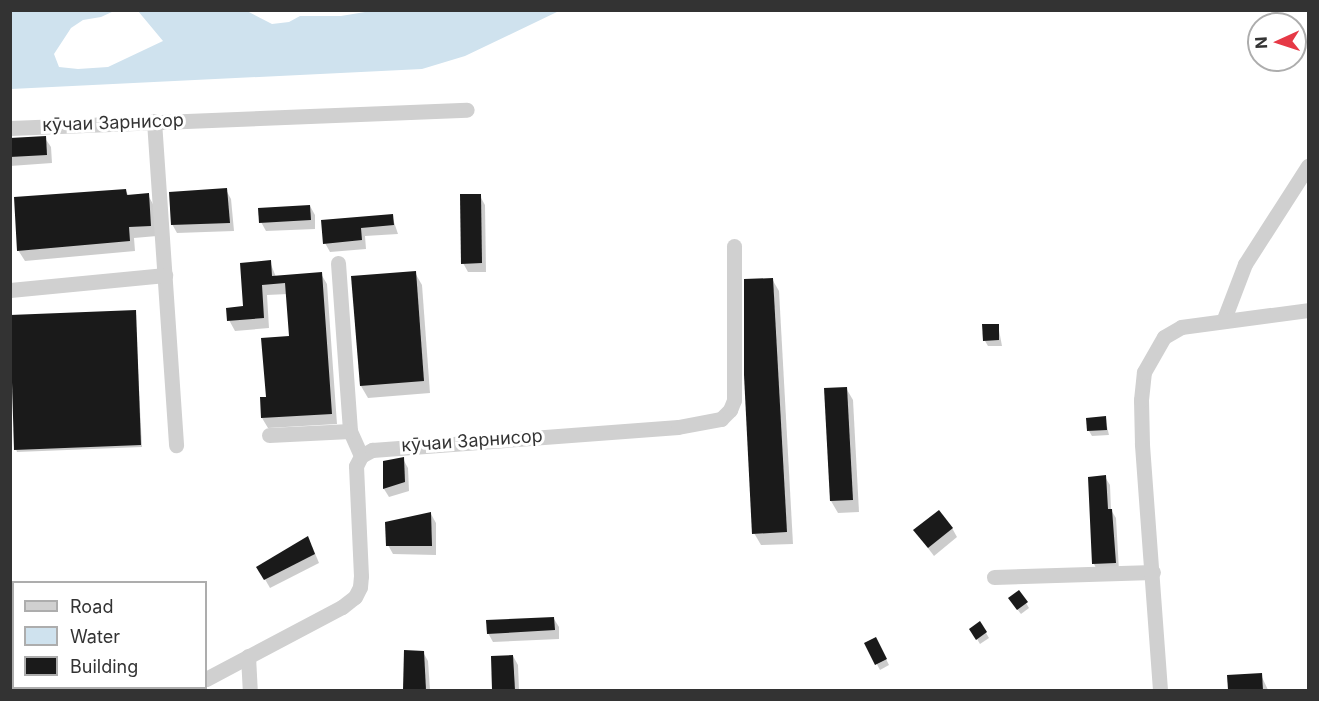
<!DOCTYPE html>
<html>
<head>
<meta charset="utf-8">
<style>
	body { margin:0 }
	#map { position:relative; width:1319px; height:701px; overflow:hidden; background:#fff; font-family:Inter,sans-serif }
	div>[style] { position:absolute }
	.water>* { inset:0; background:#cfe2ee }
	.shadow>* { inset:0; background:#0003 }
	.building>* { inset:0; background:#1a1a1a }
	.minor>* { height:15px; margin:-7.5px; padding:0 7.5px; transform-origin:7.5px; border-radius:7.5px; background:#d0d0d0 }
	span { translate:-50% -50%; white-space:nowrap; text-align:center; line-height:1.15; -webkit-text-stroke:6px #fff; paint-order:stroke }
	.street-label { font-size:18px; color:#333 }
	.frame { position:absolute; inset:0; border:12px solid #333; pointer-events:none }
	.legend { position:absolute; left:12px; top:581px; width:195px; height:108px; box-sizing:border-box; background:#fff; border:2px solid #adadad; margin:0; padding:8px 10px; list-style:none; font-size:18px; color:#333 }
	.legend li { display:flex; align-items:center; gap:12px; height:30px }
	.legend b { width:30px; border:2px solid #adadad }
	.north { position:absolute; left:1247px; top:12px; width:60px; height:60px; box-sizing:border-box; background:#fff; border:2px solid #adadad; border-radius:50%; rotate:267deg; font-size:16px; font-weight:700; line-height:24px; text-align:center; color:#333 }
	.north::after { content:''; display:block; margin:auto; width:21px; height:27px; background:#e63946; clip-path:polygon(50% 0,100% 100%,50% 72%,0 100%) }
</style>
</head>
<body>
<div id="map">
	<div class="water">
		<div style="clip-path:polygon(377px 10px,559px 11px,465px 56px,422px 69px,11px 89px,11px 11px,114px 11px,101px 17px,83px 20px,71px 28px,54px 54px,59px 67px,78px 69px,108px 67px,163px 41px,138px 11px,247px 11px,272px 24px,289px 22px,300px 16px,341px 16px)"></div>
	</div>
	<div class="shadow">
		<div style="clip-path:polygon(45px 138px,51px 147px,52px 163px,10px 166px,10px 139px)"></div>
		<div style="clip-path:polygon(125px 190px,129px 196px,148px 195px,154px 206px,157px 236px,134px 238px,135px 251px,25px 261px,18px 250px)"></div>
		<div style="clip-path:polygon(226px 190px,231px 199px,234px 231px,177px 233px,172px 224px)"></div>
		<div style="clip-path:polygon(480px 196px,485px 205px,486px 272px,468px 272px,463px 263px)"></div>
		<div style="clip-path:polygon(310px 206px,315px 215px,315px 229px,266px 231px,261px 222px)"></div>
		<div style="clip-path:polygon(392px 216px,398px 234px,365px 236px,366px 249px,330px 252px,325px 243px,323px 221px)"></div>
		<div style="clip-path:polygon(270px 262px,276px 277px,321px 274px,327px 284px,337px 424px,268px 428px,262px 418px,291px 338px,288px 294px,267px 295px,269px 328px,235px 331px,229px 320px,245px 308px)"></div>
		<div style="clip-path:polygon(415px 273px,422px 285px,430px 393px,368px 398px,361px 386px)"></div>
		<div style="clip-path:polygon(772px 279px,779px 291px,793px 544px,761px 545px,754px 533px)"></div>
		<div style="clip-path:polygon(135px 311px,142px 447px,17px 452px,16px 449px)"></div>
		<div style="clip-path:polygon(998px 325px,1002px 346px,988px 346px,985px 341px)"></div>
		<div style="clip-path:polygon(846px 388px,853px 400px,859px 512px,838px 513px,831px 501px)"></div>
		<div style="clip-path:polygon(1105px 418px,1109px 435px,1092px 436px,1089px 431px)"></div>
		<div style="clip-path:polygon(403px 459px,408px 468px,409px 491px,389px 497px,384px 489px,384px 462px)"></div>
		<div style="clip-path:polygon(1105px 477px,1110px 485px,1111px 510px,1116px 518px,1119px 571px,1098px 572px,1094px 564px)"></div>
		<div style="clip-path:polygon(431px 514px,436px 523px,436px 555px,393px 554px,388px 545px)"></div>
		<div style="clip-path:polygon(952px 528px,957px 537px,934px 556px,915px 531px)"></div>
		<div style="clip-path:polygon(312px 546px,319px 563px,270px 588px,258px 567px)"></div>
		<div style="clip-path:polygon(1026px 603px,1029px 608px,1021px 614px,1013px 604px)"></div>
		<div style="clip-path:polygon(554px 619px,559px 627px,559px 639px,493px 642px,488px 633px)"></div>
		<div style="clip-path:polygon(980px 623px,989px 638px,980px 644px,971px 629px)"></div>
		<div style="clip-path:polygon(876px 639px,889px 665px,880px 670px,866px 644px)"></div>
		<div style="clip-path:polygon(405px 652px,423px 652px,428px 661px,430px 690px,405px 690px)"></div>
		<div style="clip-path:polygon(513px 656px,518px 665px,519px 690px,494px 690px,492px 657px)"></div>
		<div style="clip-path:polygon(1261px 675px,1268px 690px,1229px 690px,1229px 677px)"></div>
		<div style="clip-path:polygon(102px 688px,134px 688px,135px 690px,96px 690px)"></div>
	</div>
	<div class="building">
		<div style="clip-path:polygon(46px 136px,47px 155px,10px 157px,10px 138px)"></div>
		<div style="clip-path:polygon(227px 188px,230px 223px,171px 225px,169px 192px)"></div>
		<div style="clip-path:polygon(126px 189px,127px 195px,149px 193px,151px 226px,129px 227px,130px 241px,17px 251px,14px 197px)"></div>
		<div style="clip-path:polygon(460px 194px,481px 194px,482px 263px,461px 264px)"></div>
		<div style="clip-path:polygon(310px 205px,311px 220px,259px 223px,258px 208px)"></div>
		<div style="clip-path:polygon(393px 214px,394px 225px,361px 228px,362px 240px,323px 244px,321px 220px)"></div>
		<div style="clip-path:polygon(271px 260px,272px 276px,322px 272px,332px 414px,261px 418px,260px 397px,266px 397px,261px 338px,289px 336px,285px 283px,262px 285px,264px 318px,227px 321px,226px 308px,243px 306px,240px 263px)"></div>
		<div style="clip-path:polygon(416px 271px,424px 381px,360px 386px,351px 276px)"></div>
		<div style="clip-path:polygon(773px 278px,787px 532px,752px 534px,744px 375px,744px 279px)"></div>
		<div style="clip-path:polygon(136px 310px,141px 445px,14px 450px,10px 315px)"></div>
		<div style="clip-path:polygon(982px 324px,999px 324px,999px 340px,983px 341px)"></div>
		<div style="clip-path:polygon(847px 387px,853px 500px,830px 501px,824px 388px)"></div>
		<div style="clip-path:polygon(1106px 416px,1107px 430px,1087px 431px,1086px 418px)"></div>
		<div style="clip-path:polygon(404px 457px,405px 482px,383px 489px,383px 461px)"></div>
		<div style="clip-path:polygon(1106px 475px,1108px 509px,1112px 509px,1116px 563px,1092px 564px,1088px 477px)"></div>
		<div style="clip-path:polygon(939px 510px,953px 528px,928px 548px,913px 530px)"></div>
		<div style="clip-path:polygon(431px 512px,432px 546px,386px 546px,385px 522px)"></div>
		<div style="clip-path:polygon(308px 536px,315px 554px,264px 580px,256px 567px)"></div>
		<div style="clip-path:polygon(1019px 590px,1028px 602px,1017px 610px,1008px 598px)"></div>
		<div style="clip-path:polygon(554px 617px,555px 630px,487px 634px,486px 620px)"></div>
		<div style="clip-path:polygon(980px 621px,987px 632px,976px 640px,969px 629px)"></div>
		<div style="clip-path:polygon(876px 637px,887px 659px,875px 665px,864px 643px)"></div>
		<div style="clip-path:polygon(404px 650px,424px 651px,426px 690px,403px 690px)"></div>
		<div style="clip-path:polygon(513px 655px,515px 690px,492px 690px,491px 656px)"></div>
		<div style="clip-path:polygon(1262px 673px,1263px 690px,1228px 690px,1227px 675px)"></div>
	</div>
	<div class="minor">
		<div style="left:154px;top:121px;width:325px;rotate:86.1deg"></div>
		<div style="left:10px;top:128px;width:457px;rotate:-2.3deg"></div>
		<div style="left:338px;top:263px;width:168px;rotate:85.9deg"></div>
		<div style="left:350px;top:431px;width:27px;rotate:66deg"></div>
		<div style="left:10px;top:290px;width:156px;rotate:-5.5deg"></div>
		<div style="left:1224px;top:319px;width:59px;rotate:-69.1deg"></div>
		<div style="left:1245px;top:264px;width:117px;rotate:-57.3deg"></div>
		<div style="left:269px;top:435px;width:81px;rotate:-2.8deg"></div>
		<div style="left:994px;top:577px;width:159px;rotate:-1.8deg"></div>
		<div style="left:248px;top:656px;width:34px;rotate:87deg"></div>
		<div style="left:206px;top:679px;width:154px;rotate:-27.9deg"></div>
		<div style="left:342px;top:607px;width:16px;rotate:-38deg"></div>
		<div style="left:355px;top:597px;width:11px;rotate:-63deg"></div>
		<div style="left:360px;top:587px;width:11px;rotate:-85deg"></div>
		<div style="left:361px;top:576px;width:110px;rotate:-92.6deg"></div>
		<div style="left:356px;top:466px;width:11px;rotate:-63deg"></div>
		<div style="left:361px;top:456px;width:13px;rotate:-29deg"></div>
		<div style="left:372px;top:450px;width:307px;rotate:-4.3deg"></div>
		<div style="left:678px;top:427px;width:44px;rotate:-10.5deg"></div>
		<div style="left:721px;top:419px;width:13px;rotate:-45deg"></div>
		<div style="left:730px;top:410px;width:11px;rotate:-68deg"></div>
		<div style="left:734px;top:400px;width:154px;rotate:-90deg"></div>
		<div style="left:185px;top:690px;width:5px;rotate:-22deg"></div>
		<div style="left:1160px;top:690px;width:247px;rotate:-94.2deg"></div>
		<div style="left:1142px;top:444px;width:44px;rotate:-91.3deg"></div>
		<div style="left:1141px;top:400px;width:28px;rotate:-84deg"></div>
		<div style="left:1144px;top:372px;width:40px;rotate:-60.3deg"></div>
		<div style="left:1164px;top:337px;width:20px;rotate:-30deg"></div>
		<div style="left:1181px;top:327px;width:128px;rotate:-7.6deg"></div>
	</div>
	<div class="street-label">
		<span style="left:113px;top:123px;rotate:-2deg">кӯчаи Зарнисор</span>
		<span style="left:472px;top:441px;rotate:-4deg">кӯчаи Зарнисор</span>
	</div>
	<div class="frame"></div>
	<ul class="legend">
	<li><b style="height:8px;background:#d0d0d0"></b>Road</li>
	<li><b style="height:16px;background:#cfe2ee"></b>Water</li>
	<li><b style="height:16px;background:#1a1a1a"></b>Building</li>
	</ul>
	<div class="north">N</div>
</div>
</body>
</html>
